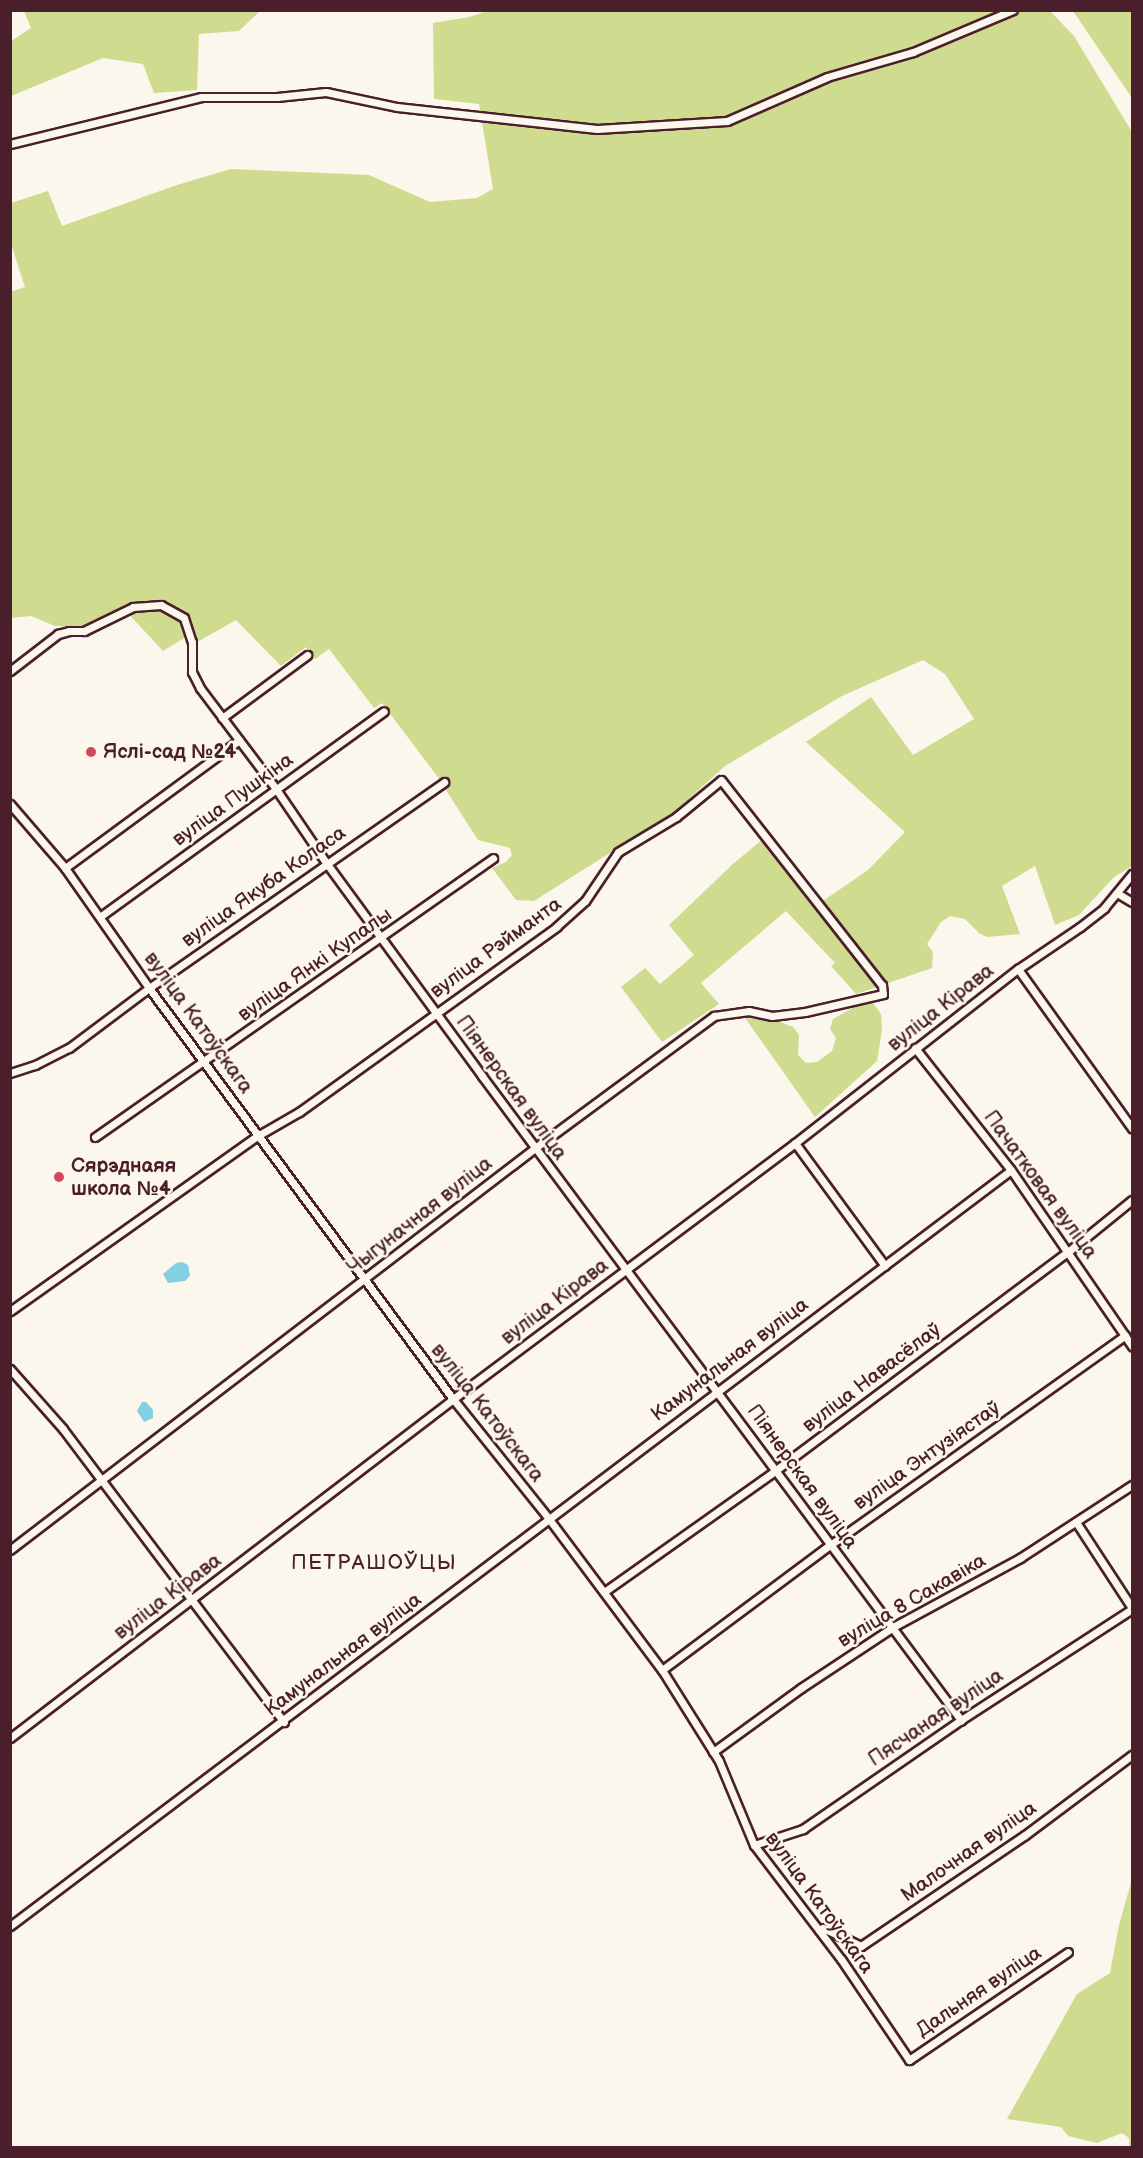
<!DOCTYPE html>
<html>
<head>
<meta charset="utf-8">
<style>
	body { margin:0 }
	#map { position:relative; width:1143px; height:2158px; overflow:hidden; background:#fbf7ec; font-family:"Balsamiq Sans",sans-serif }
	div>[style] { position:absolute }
	.green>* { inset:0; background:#cfdb8e }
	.water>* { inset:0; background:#83d0e2 }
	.roads { filter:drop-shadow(2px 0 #4a1f2b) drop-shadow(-2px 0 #4a1f2b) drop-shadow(0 2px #4a1f2b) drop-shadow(0 -2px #4a1f2b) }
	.minor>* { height:7px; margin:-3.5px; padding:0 3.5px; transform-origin:3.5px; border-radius:3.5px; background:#fbf7ec }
	.dots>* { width:16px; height:16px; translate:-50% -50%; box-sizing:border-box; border:3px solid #fbf7ec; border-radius:50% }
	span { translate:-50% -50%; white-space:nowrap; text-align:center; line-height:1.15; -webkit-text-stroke:5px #fbf7ec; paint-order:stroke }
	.poi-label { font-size:20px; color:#4a1f2b; font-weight:700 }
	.left { translate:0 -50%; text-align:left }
	.street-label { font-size:20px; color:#4a1f2b }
	.neighbourhood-label { font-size:21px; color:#4a1f2b; letter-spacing:1.5px }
	.frame { position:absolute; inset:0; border:12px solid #4a1f2b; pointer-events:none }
</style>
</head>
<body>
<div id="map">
	<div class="green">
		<div style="clip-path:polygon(24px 11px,260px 11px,239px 31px,199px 34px,197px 90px,154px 93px,143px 64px,103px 58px,11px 96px,11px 41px,31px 28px)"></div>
		<div style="clip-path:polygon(487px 11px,1050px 11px,1074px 36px,1132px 132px,1132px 866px,1114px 877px,1079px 915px,1055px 925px,1035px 866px,1002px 886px,1020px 934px,987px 937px,979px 933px,965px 919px,950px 916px,941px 922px,927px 944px,933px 952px,932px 968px,856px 994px,831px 966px,835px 963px,786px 911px,701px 983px,719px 1004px,662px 1042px,621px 987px,645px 968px,660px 984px,694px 955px,669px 925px,734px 863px,763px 839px,814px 907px,868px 870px,905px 832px,806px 742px,871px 697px,913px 755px,974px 719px,945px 674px,923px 660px,842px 696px,725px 766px,673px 813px,534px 901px,516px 900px,492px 868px,506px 862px,512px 855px,510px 848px,478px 840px,437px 776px,382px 703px,374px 708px,329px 649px,315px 659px,306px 647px,281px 666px,236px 620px,199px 641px,186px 637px,163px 651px,123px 608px,85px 627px,55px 626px,31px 616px,11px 618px,10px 292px,25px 287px,11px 244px,11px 203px,48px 191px,62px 226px,177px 185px,231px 169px,369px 175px,430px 202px,477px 198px,493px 189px,479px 104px,434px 99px,433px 23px,469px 17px)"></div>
		<div style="clip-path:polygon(1073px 11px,1132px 11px,1132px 98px)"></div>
		<div style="clip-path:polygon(863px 1002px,873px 1003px,881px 1014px,882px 1030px,877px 1061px,815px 1117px,745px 1018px,778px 1021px,793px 1027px,799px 1035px,798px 1055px,806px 1063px,817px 1062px,832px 1051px,836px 1038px,830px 1029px,833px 1019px)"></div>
		<div style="clip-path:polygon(1132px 1879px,1132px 2147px,1129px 2147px,1129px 2138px,1122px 2133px,1097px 2143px,1068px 2136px,1061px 2127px,1007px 2119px,1077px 1994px,1110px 1973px,1119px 1925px)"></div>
	</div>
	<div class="water">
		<div style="clip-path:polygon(182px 1262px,188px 1265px,190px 1276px,185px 1281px,168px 1283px,163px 1274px,176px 1263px)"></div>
		<div style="clip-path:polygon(142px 1402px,146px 1402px,153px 1410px,153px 1418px,144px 1422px,137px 1411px)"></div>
	</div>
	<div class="roads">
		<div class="minor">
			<div style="left:10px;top:144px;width:197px;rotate:-13.8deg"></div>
			<div style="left:201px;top:97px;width:76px"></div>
			<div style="left:277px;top:97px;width:49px;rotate:-5.8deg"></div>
			<div style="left:326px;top:92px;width:73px;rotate:11.9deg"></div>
			<div style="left:397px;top:107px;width:201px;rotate:6.3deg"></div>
			<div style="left:597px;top:129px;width:130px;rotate:-3.5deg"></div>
			<div style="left:727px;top:121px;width:109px;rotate:-23.7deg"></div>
			<div style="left:827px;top:77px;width:90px;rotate:-16.2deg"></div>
			<div style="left:913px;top:52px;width:108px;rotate:-22.8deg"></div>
			<div style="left:10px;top:671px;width:61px;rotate:-37.6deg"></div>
			<div style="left:58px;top:634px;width:11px;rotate:-15deg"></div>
			<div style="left:69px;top:631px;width:15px"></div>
			<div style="left:84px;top:631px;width:55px;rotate:-26.1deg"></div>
			<div style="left:133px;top:607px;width:28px;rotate:-4deg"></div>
			<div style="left:161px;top:605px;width:26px;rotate:29deg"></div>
			<div style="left:184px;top:618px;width:25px;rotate:72deg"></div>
			<div style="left:192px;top:642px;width:30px;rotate:90deg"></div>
			<div style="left:192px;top:672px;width:18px;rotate:63deg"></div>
			<div style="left:200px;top:688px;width:126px;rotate:53deg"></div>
			<div style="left:276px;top:789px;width:91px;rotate:55.8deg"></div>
			<div style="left:327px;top:864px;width:263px;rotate:53.8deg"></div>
			<div style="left:482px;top:1076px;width:803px;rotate:53.36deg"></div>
			<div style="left:222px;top:718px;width:106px;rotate:-36.5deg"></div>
			<div style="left:10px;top:804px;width:84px;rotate:49.3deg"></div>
			<div style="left:65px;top:868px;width:146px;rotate:55deg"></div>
			<div style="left:149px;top:988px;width:511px;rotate:53.51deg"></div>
			<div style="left:453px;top:1399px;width:154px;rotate:51.3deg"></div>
			<div style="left:549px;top:1519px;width:189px;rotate:53.2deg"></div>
			<div style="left:662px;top:1670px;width:107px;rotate:57.9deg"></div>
			<div style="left:719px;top:1761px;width:91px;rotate:67.4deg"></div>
			<div style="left:754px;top:1845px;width:143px;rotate:52.7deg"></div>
			<div style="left:841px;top:1959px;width:122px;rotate:56deg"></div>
			<div style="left:909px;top:2060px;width:192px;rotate:-34.2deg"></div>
			<div style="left:65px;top:868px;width:216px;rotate:-36.3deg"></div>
			<div style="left:1117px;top:893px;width:17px;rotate:31deg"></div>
			<div style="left:101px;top:916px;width:349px;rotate:-35.9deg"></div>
			<div style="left:1018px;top:969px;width:196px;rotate:54.4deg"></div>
			<div style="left:915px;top:1048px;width:155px;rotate:51.8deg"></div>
			<div style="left:1011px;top:1170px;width:214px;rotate:55.5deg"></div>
			<div style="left:10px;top:1073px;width:26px;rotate:-18deg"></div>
			<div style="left:35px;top:1065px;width:38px;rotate:-27deg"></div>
			<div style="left:69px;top:1048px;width:100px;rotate:-36.9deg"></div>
			<div style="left:149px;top:988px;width:360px;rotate:-34.9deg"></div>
			<div style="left:95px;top:1137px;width:486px;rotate:-35deg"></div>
			<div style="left:795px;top:1143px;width:152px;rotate:53.8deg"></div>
			<div style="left:10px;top:1311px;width:305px;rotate:-35.3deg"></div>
			<div style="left:259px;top:1135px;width:46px;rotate:-29.9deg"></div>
			<div style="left:299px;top:1112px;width:317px;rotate:-35.7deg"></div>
			<div style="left:556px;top:927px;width:39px;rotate:-42deg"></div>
			<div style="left:585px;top:901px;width:59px;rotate:-56deg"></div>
			<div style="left:618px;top:852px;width:68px;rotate:-31.1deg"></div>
			<div style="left:676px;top:817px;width:58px;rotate:-39.4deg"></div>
			<div style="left:721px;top:780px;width:261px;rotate:51.9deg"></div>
			<div style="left:882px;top:985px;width:9px;rotate:84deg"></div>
			<div style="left:883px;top:994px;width:80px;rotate:167deg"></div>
			<div style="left:805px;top:1012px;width:33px;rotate:173deg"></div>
			<div style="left:772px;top:1016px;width:24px;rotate:-168deg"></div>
			<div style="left:749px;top:1011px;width:35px;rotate:172deg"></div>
			<div style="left:714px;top:1016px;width:222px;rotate:143.6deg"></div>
			<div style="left:535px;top:1148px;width:661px;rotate:142.56deg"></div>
			<div style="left:10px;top:1369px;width:80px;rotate:48.5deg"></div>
			<div style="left:63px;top:1429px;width:367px;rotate:53deg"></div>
			<div style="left:1076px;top:1522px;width:103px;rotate:56.9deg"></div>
			<div style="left:604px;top:1592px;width:211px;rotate:-35.3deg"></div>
			<div style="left:776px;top:1470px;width:366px;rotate:-36.8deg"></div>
			<div style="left:1069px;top:1251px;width:81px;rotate:-39deg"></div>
			<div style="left:662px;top:1670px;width:209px;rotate:-36.7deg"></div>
			<div style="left:830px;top:1545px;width:362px;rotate:-35.4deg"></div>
			<div style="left:10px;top:1738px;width:558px;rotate:-37.42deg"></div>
			<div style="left:453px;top:1399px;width:427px;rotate:-36.8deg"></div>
			<div style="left:795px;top:1143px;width:283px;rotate:-38deg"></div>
			<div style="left:1018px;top:969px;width:75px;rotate:-34.1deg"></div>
			<div style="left:1080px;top:927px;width:31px;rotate:-38deg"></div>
			<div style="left:1104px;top:908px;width:44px;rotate:-50.5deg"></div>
			<div style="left:713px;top:1752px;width:109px;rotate:-36deg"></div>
			<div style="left:801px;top:1688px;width:110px;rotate:-33.5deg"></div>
			<div style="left:893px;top:1627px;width:145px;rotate:-28.5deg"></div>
			<div style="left:1020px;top:1558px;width:134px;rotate:-33.1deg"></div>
			<div style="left:754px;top:1845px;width:52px;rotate:-18.1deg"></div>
			<div style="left:803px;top:1829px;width:192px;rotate:-34.6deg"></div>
			<div style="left:961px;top:1720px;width:204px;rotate:-33deg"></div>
			<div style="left:10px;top:1926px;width:1254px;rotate:-37.06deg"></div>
			<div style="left:819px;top:1930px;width:4px;rotate:-27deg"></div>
			<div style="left:823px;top:1928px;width:42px;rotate:25.3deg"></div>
			<div style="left:861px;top:1946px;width:198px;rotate:-34.1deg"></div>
			<div style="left:1025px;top:1835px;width:134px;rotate:-36.8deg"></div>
		</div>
	</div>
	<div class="dots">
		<div style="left:91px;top:752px;background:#d1495b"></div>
		<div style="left:59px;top:1177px;background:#d1495b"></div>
	</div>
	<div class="poi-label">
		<span class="left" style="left:103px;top:752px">Яслі-сад №24</span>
		<span class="left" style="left:71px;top:1178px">Сярэднаяя<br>школа №4</span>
	</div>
	<div class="street-label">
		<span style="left:233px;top:800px;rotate:-36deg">вуліца Пушкіна</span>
		<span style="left:264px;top:887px;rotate:-35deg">вуліца Якуба Коласа</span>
		<span style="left:496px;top:948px;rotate:-36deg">вуліца Рэйманта</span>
		<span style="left:315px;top:965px;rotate:-35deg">вуліца Янкі Купалы</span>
		<span style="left:941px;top:1008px;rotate:-38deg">вуліца Кірава</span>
		<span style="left:198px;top:1023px;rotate:54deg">вуліца Катоўскага</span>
		<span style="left:511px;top:1088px;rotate:54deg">Піянерская вуліца</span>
		<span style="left:1040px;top:1185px;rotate:54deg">Пачатковая вуліца</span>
		<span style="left:420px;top:1216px;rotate:-38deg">Чыгуначная вуліца</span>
		<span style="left:555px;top:1302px;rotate:-37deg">вуліца Кірава</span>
		<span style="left:730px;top:1360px;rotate:-37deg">Камунальная вуліца</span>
		<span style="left:872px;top:1378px;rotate:-37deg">вуліца Навасёлаў</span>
		<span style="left:487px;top:1413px;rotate:52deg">вуліца Катоўскага</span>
		<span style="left:927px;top:1456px;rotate:-35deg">вуліца Энтузіястаў</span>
		<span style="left:802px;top:1477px;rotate:54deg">Піянерская вуліца</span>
		<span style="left:168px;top:1597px;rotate:-37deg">вуліца Кірава</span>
		<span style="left:912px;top:1601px;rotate:-30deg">вуліца 8 Сакавіка</span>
		<span style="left:343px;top:1655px;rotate:-37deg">Камунальная вуліца</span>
		<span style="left:936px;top:1718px;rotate:-34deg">Пясчаная вуліца</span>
		<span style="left:969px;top:1852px;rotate:-35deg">Малочная вуліца</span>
		<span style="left:819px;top:1903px;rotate:54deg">вуліца Катоўскага</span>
		<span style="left:979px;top:1992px;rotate:-34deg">Дальняя вуліца</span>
	</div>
	<div class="neighbourhood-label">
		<span style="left:374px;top:1563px">ПЕТРАШОЎЦЫ</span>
	</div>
	<div class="frame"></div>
</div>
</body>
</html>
